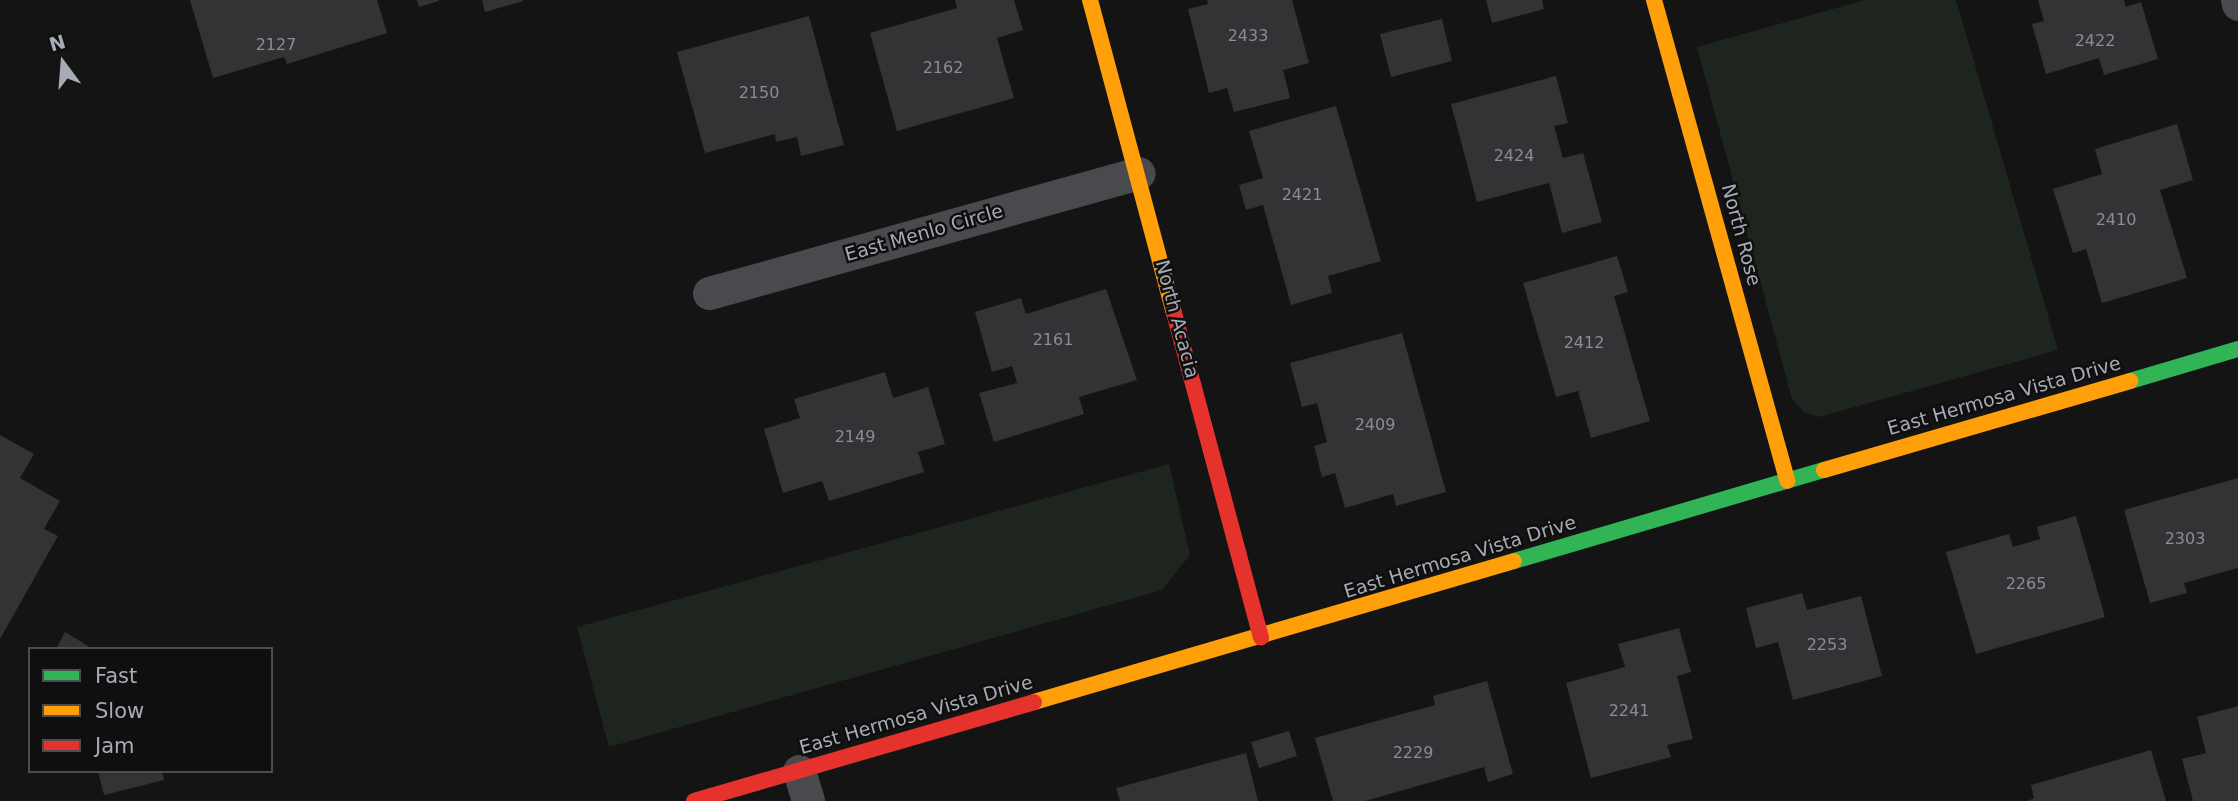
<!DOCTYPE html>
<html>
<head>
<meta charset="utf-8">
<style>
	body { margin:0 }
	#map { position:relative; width:2238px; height:801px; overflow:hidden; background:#141415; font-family:"DejaVu Sans",sans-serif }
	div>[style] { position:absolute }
	.green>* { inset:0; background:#1e251f }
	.building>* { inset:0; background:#333335 }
	.street>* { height:33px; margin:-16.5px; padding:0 16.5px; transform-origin:16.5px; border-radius:16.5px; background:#494a4d }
	.fast>* { height:16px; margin:-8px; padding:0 8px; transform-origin:8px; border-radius:8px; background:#30b455 }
	.slow>* { height:16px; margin:-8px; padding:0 8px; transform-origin:8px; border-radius:8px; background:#ff9f0a }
	.jam>* { height:16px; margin:-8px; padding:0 8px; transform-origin:8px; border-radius:8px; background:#e5322d }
	span { translate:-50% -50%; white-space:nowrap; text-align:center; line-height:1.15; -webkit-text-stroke:5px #0f0f10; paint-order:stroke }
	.number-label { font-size:16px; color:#898d95 }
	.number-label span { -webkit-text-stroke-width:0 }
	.street-label { font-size:19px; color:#a6abb5 }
	.legend { position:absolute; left:28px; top:647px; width:245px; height:126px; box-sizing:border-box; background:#0f0f10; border:2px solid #4b4d52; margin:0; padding:9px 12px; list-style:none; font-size:21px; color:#a6abb5 }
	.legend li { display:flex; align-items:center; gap:14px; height:35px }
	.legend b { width:35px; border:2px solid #4b4d52 }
	.north { position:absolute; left:28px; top:28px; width:70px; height:70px; -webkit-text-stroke:5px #0f0f10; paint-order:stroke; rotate:344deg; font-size:19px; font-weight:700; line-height:28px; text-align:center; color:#a6abb5 }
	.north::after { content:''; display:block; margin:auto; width:24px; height:32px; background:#a6abb5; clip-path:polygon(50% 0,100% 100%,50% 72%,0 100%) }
</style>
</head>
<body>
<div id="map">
	<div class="green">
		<div style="clip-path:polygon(1865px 0,1956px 0,2058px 350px,1819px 417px,1804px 412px,1792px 399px,1697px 47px)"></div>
		<div style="clip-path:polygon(1169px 464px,1190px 555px,1162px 590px,609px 747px,577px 627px)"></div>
	</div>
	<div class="building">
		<div style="clip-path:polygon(190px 0,377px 0,387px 33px,287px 64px,284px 57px,213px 78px)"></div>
		<div style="clip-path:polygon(417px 0,439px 0,439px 1px,419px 7px)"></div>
		<div style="clip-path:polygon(482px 0,523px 0,523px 1px,485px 12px)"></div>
		<div style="clip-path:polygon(955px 0,1014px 0,1023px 30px,997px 38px,1014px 98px,897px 131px,870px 33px,957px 8px)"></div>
		<div style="clip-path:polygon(1207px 0,1292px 0,1309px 63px,1283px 70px,1290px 98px,1234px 112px,1227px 88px,1209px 93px,1188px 9px,1208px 4px)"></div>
		<div style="clip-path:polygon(1486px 0,1542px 0,1544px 9px,1492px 23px)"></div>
		<div style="clip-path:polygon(2038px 0,2124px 0,2126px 7px,2141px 2px,2158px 59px,2104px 75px,2099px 58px,2046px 74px,2032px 24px,2044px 21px)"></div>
		<div style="clip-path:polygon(809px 16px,844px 145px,801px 156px,797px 137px,776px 142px,775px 134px,705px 153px,677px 52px)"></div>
		<div style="clip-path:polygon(1442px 19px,1452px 61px,1391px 77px,1380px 34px)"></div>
		<div style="clip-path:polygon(1556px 76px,1568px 123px,1554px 126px,1563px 158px,1583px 153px,1602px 222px,1562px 233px,1549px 183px,1477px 202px,1451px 104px)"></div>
		<div style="clip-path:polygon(1336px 106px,1381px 261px,1328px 276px,1332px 293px,1291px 305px,1263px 205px,1246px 210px,1239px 185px,1263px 178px,1249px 131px)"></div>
		<div style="clip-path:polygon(2177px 124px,2193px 180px,2160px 190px,2187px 278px,2102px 303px,2086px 249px,2073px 253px,2053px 189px,2102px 174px,2095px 149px)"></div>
		<div style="clip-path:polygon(1617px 256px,1628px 292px,1614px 296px,1650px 421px,1591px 438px,1578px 391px,1556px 397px,1523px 283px)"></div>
		<div style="clip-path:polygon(1106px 289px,1137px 380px,1079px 397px,1084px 414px,994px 442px,979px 393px,1017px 383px,1012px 366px,992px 372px,975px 312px,1021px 298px,1026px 314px)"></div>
		<div style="clip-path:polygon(1402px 333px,1446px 492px,1396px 506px,1393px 494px,1345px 508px,1335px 473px,1322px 477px,1314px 446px,1327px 442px,1317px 403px,1302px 407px,1290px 363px)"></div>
		<div style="clip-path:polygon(885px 372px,893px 398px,928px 387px,945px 444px,918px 452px,924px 472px,829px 501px,822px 481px,783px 493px,764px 429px,800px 418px,794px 399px)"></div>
		<div style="clip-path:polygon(0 435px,34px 454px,20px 478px,60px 501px,44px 529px,58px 536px,0 639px)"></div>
		<div style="clip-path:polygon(2238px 478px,2238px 568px,2184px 583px,2187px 593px,2150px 603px,2124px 510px)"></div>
		<div style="clip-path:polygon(2076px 516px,2105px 617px,1976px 654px,1946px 552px,2009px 534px,2013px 547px,2040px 539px,2037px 527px)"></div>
		<div style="clip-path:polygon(1802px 593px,1807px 610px,1861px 596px,1882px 676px,1793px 700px,1778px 642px,1756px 648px,1746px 608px)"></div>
		<div style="clip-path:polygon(1679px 628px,1691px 672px,1677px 676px,1693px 739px,1667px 745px,1671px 757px,1591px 778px,1566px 683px,1625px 667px,1618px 644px)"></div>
		<div style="clip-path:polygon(65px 632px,93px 649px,56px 649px)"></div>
		<div style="clip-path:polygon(1487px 681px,1513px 774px,1488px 782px,1484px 767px,1365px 801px,1333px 801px,1315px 738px,1435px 705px,1433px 696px)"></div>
		<div style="clip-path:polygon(2238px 706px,2238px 801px,2193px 801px,2182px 759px,2206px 753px,2197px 717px)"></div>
		<div style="clip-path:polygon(1289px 731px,1297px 756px,1259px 768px,1251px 742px)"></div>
		<div style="clip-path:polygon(2151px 750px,2166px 801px,2027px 801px,2034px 798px,2031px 785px)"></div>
		<div style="clip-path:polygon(1246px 753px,1258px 801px,1120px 801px,1116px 788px)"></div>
		<div style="clip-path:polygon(98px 771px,162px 771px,164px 780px,104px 795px)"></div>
	</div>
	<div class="street">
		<div style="left:2237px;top:0;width:4px;rotate:76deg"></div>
		<div style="left:709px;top:293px;width:446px;rotate:-15.6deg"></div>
		<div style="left:799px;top:771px;width:31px;rotate:73deg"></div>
	</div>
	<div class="fast">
		<div style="left:2130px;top:381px;width:113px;rotate:-16.5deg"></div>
		<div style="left:1514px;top:561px;width:323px;rotate:-16.4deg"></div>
	</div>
	<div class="slow">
		<div style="left:1090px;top:0;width:324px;rotate:75deg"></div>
		<div style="left:1654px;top:0;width:499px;rotate:74.5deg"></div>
		<div style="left:1824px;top:470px;width:319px;rotate:-16.2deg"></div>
		<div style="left:1034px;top:702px;width:500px;rotate:-16.37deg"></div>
	</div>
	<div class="jam">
		<div style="left:1174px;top:313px;width:336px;rotate:75deg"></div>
		<div style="left:694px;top:801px;width:354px;rotate:-16.2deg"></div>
	</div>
	<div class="number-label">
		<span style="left:1248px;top:36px">2433</span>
		<span style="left:2095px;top:41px">2422</span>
		<span style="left:276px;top:45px">2127</span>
		<span style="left:943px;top:68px">2162</span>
		<span style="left:759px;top:93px">2150</span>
		<span style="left:1514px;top:156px">2424</span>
		<span style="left:1302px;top:195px">2421</span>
		<span style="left:2116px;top:220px">2410</span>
		<span style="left:1053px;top:340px">2161</span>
		<span style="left:1584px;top:343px">2412</span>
		<span style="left:1375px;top:425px">2409</span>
		<span style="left:855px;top:437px">2149</span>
		<span style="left:2185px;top:539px">2303</span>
		<span style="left:2026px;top:584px">2265</span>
		<span style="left:1827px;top:645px">2253</span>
		<span style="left:1629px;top:711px">2241</span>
		<span style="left:1413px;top:753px">2229</span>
	</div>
	<div class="street-label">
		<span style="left:924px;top:233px;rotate:-16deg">East Menlo Circle</span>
		<span style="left:1741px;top:235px;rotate:75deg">North Rose</span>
		<span style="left:1177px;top:319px;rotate:75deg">North Acacia</span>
		<span style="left:2004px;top:396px;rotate:-16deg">East Hermosa Vista Drive</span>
		<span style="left:1460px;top:557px;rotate:-17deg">East Hermosa Vista Drive</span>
		<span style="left:916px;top:715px;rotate:-16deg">East Hermosa Vista Drive</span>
	</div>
	<ul class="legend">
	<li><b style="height:9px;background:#30b455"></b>Fast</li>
	<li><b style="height:9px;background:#ff9f0a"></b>Slow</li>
	<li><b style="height:9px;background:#e5322d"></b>Jam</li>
	</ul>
	<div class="north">N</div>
</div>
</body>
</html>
